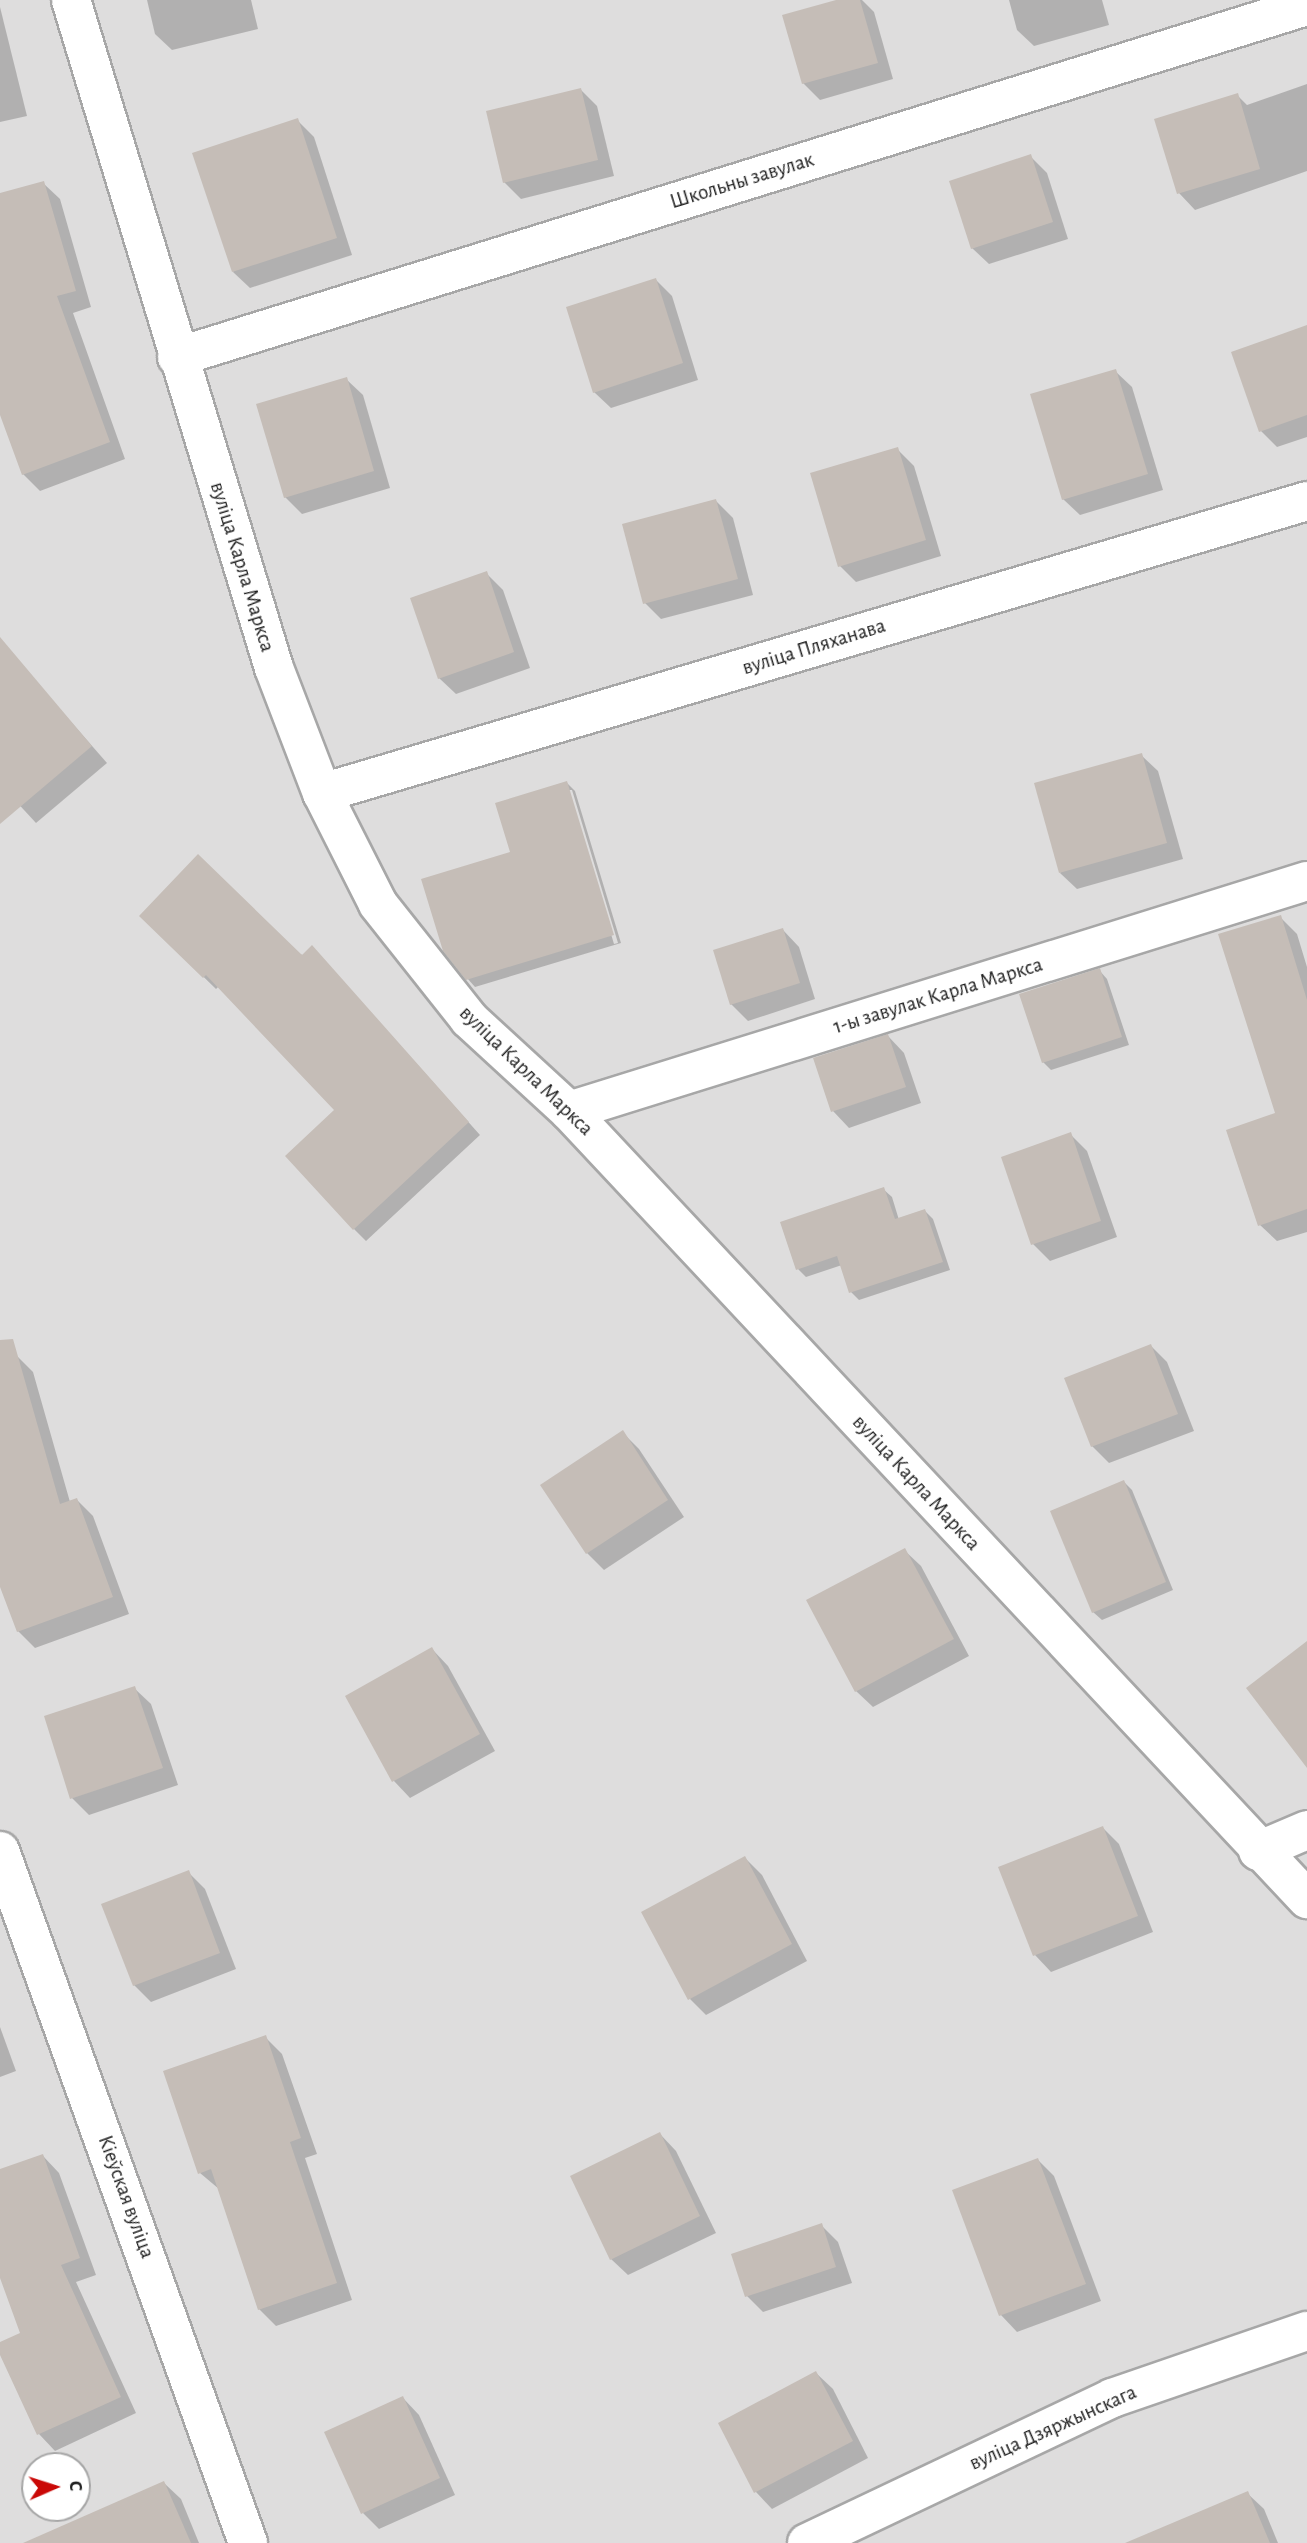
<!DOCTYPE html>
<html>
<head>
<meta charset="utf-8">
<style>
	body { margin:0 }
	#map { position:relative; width:1307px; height:2543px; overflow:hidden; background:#f0ede7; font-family:"Alegreya Sans",sans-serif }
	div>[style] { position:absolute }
	.residential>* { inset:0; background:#dedddd }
	.shadow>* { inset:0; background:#0003 }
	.building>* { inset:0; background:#c5bdb7 }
	.roads { filter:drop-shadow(2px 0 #a7a7a7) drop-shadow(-2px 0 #a7a7a7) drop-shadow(0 2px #a7a7a7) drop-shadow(0 -2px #a7a7a7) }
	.minor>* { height:38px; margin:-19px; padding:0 19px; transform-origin:19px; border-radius:19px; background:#fff }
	span { translate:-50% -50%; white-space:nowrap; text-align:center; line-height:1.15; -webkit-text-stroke:5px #fff; paint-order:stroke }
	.street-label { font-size:21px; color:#202020 }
	.north { position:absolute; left:21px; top:2452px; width:70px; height:70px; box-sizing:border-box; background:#fff; border:2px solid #a6a6a6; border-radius:50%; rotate:87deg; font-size:19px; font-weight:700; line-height:28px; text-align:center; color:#202020 }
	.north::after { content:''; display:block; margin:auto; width:24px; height:32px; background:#ca0907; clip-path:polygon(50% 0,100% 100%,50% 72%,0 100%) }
</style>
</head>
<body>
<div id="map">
	<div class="residential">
		<div style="clip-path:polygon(evenodd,0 0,1307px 0,1307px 2543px,0 2543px,0 0,35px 2466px,77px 2466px,77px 2508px,35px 2508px,35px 2466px)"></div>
	</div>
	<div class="shadow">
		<div style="clip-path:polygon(147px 0,251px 0,258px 29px,172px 50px,155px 34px)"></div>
		<div style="clip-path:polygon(843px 0,862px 0,874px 12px,893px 79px,820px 100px,803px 83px)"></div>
		<div style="clip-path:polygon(1009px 0,1102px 0,1109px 25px,1034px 46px,1017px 30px)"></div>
		<div style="clip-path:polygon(0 7px,27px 116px,0 122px)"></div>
		<div style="clip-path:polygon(1307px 84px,1307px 171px,1195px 210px,1179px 193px,1237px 95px,1247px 105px)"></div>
		<div style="clip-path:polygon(581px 90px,597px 106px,614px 176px,521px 199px,504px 182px)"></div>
		<div style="clip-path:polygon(297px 120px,314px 137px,352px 255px,250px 288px,233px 272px)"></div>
		<div style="clip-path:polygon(1030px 156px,1047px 173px,1068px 239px,989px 264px,972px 248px)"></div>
		<div style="clip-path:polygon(43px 183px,60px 199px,91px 307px,73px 313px,125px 459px,40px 491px,23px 474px,0 410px,0 195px)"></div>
		<div style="clip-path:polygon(656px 280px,672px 296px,698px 380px,611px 408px,594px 392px)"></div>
		<div style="clip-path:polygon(1307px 331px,1307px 437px,1277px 447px,1261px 431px)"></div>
		<div style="clip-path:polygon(1115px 371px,1132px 387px,1163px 490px,1080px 515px,1063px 499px)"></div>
		<div style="clip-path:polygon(346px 379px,363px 395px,390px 488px,302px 514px,285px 497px)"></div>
		<div style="clip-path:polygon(897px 449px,914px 466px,941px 556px,856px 582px,840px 566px)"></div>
		<div style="clip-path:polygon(716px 501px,733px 518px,753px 595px,661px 619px,645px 603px)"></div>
		<div style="clip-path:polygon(486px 573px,503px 590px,530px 668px,456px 694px,439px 678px)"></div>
		<div style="clip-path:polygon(22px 666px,107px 763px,36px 823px,0 784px,0 685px)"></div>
		<div style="clip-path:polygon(1141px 755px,1158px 771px,1183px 859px,1077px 889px,1060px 873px)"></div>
		<div style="clip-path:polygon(evenodd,567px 783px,575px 791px,621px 943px,475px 987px,467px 978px,512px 853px,567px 783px,568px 790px,572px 790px,618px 943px,614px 944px,568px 790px)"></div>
		<div style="clip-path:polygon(141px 916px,324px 960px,480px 1135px,366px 1241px,354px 1229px,337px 1110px,219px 986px,216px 989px)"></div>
		<div style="clip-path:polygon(1280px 917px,1297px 934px,1307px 967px,1307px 1232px,1277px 1241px,1260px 1225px,1277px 1114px)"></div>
		<div style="clip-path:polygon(783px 930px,799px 947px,815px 999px,748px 1021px,731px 1004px)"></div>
		<div style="clip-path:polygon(1099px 970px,1107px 979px,1129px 1045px,1051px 1070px,1043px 1062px)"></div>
		<div style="clip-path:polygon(888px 1036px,904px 1053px,921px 1103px,849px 1128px,833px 1111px)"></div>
		<div style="clip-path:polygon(1070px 1134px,1087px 1151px,1117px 1237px,1050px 1261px,1033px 1244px,1003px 1158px)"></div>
		<div style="clip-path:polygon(883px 1189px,892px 1197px,899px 1220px,925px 1211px,933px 1219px,950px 1270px,859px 1300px,851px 1292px,842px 1265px,806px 1277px,798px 1269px)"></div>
		<div style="clip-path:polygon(1151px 1346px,1167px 1362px,1194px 1431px,1109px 1463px,1092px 1446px)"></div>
		<div style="clip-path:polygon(17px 1356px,33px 1372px,70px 1502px,77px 1500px,93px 1516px,129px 1614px,35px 1648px,18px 1631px,0 1582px,0 1361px)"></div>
		<div style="clip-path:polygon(622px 1432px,639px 1449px,684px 1517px,604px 1570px,587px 1553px,542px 1485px)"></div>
		<div style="clip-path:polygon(1124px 1482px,1132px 1490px,1173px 1590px,1102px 1620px,1093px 1612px)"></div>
		<div style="clip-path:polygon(904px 1550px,921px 1566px,969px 1656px,873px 1707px,856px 1691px)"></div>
		<div style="clip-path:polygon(432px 1649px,448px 1666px,495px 1751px,410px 1798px,394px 1781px,347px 1696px)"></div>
		<div style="clip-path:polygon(134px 1688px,151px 1704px,178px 1785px,89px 1815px,72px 1798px)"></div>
		<div style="clip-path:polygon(1103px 1828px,1119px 1844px,1153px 1932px,1051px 1972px,1035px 1955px)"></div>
		<div style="clip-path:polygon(745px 1858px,762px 1875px,807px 1961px,706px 2015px,690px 1999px)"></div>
		<div style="clip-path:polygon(188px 1872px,205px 1889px,236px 1969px,151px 2002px,134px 1985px)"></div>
		<div style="clip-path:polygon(0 2027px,16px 2071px,0 2077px)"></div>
		<div style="clip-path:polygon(265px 2037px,282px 2054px,317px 2154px,305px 2158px,352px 2300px,276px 2326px,259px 2309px,219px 2189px,200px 2173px)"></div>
		<div style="clip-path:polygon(660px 2134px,676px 2151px,716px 2233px,628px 2275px,611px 2259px)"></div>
		<div style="clip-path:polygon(43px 2156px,59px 2173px,96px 2275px,76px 2282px,136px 2413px,55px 2451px,39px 2434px,0 2351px,0 2343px,22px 2334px,0 2272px,0 2171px)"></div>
		<div style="clip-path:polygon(1038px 2160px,1054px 2176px,1101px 2301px,1017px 2332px,1001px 2315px)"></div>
		<div style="clip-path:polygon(821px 2225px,838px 2242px,852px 2283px,763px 2312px,747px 2296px)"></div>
		<div style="clip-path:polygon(816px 2373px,833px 2389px,868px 2458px,772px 2509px,756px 2492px,720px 2424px)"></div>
		<div style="clip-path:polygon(403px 2398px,419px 2415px,455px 2495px,379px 2529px,363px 2513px)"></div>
		<div style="clip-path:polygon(164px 2483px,181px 2499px,199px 2543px,87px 2543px)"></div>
		<div style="clip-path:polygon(1247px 2493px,1264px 2509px,1278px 2543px,1205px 2543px)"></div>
	</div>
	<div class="building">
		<div style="clip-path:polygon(836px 0,860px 0,878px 63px,802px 84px,782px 15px)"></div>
		<div style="clip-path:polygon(581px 88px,598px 160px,503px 183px,486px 111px)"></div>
		<div style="clip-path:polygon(1238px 93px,1260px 169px,1177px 194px,1154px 119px)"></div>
		<div style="clip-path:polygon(298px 118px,337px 238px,232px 272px,192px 153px)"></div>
		<div style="clip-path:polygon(1031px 154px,1053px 222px,971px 249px,949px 181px)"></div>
		<div style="clip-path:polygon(44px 181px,76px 291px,57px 296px,110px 442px,22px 475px,0 415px,0 193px)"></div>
		<div style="clip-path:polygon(656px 278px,683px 363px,593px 393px,566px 307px)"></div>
		<div style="clip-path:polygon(1307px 325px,1307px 415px,1259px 432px,1231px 352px)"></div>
		<div style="clip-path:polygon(1116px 369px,1148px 474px,1062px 500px,1030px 394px)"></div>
		<div style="clip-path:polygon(347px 377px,374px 471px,284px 498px,256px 404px)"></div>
		<div style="clip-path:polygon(898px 447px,926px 540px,838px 567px,810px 473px)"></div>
		<div style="clip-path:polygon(716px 499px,738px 579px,643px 604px,622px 524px)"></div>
		<div style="clip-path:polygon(487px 571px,514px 652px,438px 679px,410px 598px)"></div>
		<div style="clip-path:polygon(0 637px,92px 746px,0 824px)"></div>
		<div style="clip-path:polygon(1142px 753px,1167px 843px,1059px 873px,1034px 783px)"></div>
		<div style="clip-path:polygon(567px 781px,614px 935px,466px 980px,443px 951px,421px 879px,510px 852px,495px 803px)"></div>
		<div style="clip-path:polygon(198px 854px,302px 955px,312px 945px,469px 1122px,353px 1230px,285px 1156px,334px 1110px,206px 975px,203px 978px,139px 916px)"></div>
		<div style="clip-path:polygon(1281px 915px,1307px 1000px,1307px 1209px,1258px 1226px,1226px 1130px,1275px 1113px,1218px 934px)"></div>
		<div style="clip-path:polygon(783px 928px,800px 983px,730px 1005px,713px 950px)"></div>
		<div style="clip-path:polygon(1100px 968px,1122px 1037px,1042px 1063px,1019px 994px)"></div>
		<div style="clip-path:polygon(888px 1034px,906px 1087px,831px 1112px,813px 1058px)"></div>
		<div style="clip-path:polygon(1071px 1132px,1101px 1221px,1031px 1245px,1001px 1157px)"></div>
		<div style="clip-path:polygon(884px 1187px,895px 1219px,925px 1209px,943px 1262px,849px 1293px,837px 1256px,796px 1270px,780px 1222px)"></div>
		<div style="clip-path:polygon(13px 1339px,60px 1504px,77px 1498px,113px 1597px,17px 1632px,0 1587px,0 1340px)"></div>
		<div style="clip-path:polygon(1151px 1344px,1178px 1414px,1091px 1447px,1064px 1378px)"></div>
		<div style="clip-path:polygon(623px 1430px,668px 1500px,586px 1554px,540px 1485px)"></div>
		<div style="clip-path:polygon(1124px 1480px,1166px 1582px,1092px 1613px,1050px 1511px)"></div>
		<div style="clip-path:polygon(905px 1548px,954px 1639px,855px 1692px,806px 1600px)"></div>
		<div style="clip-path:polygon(1307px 1641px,1307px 1768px,1246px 1688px)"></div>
		<div style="clip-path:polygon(432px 1647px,480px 1734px,392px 1782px,345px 1696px)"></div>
		<div style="clip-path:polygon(135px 1686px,163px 1768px,70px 1799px,44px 1716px)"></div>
		<div style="clip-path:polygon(1103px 1826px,1138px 1916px,1033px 1956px,998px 1867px)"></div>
		<div style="clip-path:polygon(745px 1856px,792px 1944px,688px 2000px,641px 1912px)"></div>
		<div style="clip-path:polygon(189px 1870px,220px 1953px,133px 1986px,101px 1904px)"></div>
		<div style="clip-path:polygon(266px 2035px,301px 2138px,290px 2142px,337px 2283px,258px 2310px,211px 2169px,198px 2174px,163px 2071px)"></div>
		<div style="clip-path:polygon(660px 2132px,700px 2216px,610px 2260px,570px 2176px)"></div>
		<div style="clip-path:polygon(43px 2154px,80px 2258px,61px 2265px,121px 2397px,37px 2435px,0 2355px,0 2342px,20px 2333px,0 2278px,0 2169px)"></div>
		<div style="clip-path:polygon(1038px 2158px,1086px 2284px,999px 2316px,952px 2190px)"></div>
		<div style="clip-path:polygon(822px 2223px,836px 2267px,745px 2297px,731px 2254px)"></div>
		<div style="clip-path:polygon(816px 2371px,853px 2441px,754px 2493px,718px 2423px)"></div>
		<div style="clip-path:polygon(403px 2396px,440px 2478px,361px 2514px,324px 2432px)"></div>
		<div style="clip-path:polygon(164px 2481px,191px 2543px,23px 2543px)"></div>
		<div style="clip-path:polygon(1248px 2491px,1270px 2543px,1125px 2543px)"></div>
	</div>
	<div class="roads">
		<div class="minor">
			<div style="left:71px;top:0;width:698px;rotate:73.1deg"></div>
			<div style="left:274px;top:668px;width:134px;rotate:69deg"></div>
			<div style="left:322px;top:793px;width:124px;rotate:63.2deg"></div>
			<div style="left:378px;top:904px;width:147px;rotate:51.6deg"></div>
			<div style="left:469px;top:1019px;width:136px;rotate:42.6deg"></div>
			<div style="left:569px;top:1111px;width:1080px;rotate:46.88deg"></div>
			<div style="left:177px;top:357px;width:1183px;rotate:-17.26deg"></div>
			<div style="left:322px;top:793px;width:1027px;rotate:-16.51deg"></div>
			<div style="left:569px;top:1111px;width:773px;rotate:-17.31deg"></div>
			<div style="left:0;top:1851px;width:735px;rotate:70.28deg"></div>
			<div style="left:1258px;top:1851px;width:53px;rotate:-23.2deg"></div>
			<div style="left:807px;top:2543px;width:338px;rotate:-25.4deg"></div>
			<div style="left:1112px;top:2398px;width:206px;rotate:-19deg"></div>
		</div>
	</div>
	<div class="street-label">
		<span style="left:742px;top:181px;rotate:-17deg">Школьны завулак</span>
		<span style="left:242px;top:567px;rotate:73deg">вуліца Карла Маркса</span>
		<span style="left:814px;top:647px;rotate:-17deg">вуліца Пляханава</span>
		<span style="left:938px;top:996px;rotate:-17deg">1-ы завулак Карла Маркса</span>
		<span style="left:526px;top:1071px;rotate:44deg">вуліца Карла Маркса</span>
		<span style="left:916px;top:1483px;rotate:47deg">вуліца Карла Маркса</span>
		<span style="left:126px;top:2197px;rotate:70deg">Кіеўская вуліца</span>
		<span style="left:1053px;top:2428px;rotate:-24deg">вуліца Дзяржынскага</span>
	</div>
	<div class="north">С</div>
</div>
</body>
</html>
